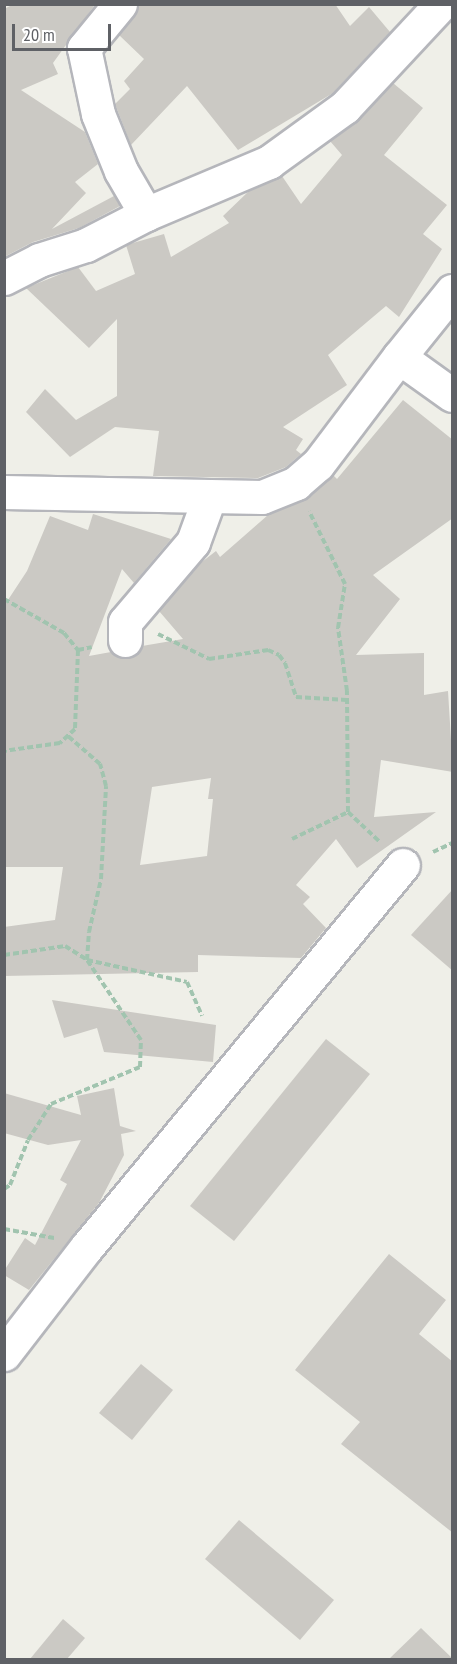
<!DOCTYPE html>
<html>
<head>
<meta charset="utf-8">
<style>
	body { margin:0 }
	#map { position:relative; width:457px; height:1664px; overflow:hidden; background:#efefe8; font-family:"PT Sans Narrow",sans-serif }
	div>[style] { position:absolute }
	.building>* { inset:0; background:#cbc9c4 }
	.path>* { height:4px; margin-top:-2px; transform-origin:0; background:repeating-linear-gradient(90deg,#a1c4af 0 6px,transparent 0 9px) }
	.roads { filter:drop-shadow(2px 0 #b5b6bb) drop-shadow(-2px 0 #b5b6bb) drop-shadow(0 2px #b5b6bb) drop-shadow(0 -2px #b5b6bb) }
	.minor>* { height:33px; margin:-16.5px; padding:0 16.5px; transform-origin:16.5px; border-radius:16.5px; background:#fff }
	span { translate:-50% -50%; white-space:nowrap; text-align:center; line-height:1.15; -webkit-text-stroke:4.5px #fff; paint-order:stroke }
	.frame { position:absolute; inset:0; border:6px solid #5f6166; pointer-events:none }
	.scale { position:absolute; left:12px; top:24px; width:99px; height:27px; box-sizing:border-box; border:3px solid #5f6166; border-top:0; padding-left:8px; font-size:18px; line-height:21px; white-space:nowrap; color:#5f6166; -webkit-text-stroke:4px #fff; paint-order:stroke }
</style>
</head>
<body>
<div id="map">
	<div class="building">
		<div style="clip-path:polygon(14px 4px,94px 6px,53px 63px,58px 74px,21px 90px,85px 132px,98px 164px,75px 182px,86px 193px,52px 229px,114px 196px,120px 206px,79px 228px,33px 242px,4px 257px,4px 9px)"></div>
		<div style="clip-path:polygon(138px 4px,335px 4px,350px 26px,369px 7px,390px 32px,333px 93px,238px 150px,187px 86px,131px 145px,115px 104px,130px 89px,124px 81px,144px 59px,119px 35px)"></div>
		<div style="clip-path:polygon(393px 83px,423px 108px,384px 155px,447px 205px,423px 234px,442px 249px,399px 317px,386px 306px,328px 355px,347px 385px,283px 427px,303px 439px,296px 450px,301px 454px,286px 467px,258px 478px,153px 476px,159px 431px,115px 427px,70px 457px,26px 412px,45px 389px,76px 420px,117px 396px,117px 319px,89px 348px,26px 288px,78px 267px,96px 291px,135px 274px,126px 245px,164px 234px,171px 257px,229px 223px,223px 216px,250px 190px,282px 176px,301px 204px,342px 155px,330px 141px,359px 120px)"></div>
		<div style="clip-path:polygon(evenodd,403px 400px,453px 440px,453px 518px,373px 575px,400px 599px,356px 655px,424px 653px,424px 695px,448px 691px,453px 772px,381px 760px,374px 817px,436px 812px,357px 868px,336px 839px,296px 885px,310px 897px,303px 904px,326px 928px,301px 958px,198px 955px,198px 972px,4px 976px,4px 927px,55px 920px,63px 867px,4px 867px,4px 606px,27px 571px,50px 516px,88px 530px,93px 514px,171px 539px,134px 583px,122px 569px,89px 656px,111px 652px,124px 659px,134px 656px,142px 646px,183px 639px,159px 611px,198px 565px,216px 551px,220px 557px,268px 515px,303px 500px,333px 475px,337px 479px,403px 400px,211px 778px,208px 799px,213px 799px,207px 856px,140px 865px,152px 787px,211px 778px)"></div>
		<div style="clip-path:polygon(453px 889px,453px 971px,411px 935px)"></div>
		<div style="clip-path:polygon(52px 1000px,216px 1025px,213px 1062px,104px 1052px,97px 1028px,64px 1038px)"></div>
		<div style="clip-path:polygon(326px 1039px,370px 1074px,234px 1241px,190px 1206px)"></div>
		<div style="clip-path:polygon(114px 1088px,120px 1126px,136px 1131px,121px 1134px,124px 1155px,99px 1203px,29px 1290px,4px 1275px,4px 1271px,25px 1238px,35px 1245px,67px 1184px,60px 1180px,81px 1140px,48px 1145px,4px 1133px,4px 1093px,81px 1115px,77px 1096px)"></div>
		<div style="clip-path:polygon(389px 1254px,446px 1300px,419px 1334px,453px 1362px,453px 1533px,341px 1444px,360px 1422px,295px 1370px)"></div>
		<div style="clip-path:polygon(141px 1364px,173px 1390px,132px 1440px,99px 1413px)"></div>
		<div style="clip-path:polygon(239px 1520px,334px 1600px,300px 1640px,205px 1559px)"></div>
		<div style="clip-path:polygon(63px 1619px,85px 1638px,67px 1659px,30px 1659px)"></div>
		<div style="clip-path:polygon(421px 1628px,453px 1659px,389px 1659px)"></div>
	</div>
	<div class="path">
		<div style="left:4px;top:599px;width:69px;rotate:29.5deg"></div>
		<div style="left:64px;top:633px;width:22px;rotate:51deg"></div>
		<div style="left:78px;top:650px;width:79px;rotate:92.2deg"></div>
		<div style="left:75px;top:729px;width:21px;rotate:137deg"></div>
		<div style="left:60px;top:743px;width:57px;rotate:171.9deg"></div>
		<div style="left:158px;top:634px;width:57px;rotate:26.1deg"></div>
		<div style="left:209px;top:659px;width:60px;rotate:-8.7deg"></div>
		<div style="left:268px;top:650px;width:12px;rotate:24deg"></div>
		<div style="left:279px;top:655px;width:10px;rotate:53deg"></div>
		<div style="left:285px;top:663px;width:36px;rotate:72deg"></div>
		<div style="left:296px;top:697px;width:51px;rotate:3.4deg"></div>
		<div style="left:78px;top:650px;width:14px;rotate:-12deg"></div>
		<div style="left:348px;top:812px;width:44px;rotate:43.2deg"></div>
		<div style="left:292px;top:839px;width:62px;rotate:-25.7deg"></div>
		<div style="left:348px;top:812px;width:121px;rotate:-90.5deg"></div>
		<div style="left:347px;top:691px;width:64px;rotate:-98.1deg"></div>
		<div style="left:338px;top:628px;width:45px;rotate:-81deg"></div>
		<div style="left:345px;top:584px;width:81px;rotate:-116.3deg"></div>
		<div style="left:433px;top:852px;width:21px;rotate:-25deg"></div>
		<div style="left:4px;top:955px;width:62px;rotate:-8.4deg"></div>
		<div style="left:65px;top:946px;width:26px;rotate:32deg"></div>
		<div style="left:87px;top:960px;width:102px;rotate:12.4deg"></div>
		<div style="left:187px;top:982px;width:37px;rotate:66deg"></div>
		<div style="left:4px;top:1189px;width:7px;rotate:-34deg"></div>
		<div style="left:10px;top:1185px;width:48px;rotate:-68.2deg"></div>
		<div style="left:28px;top:1140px;width:43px;rotate:-57.4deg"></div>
		<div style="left:51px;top:1104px;width:96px;rotate:-22.6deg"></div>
		<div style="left:140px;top:1067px;width:27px;rotate:-88deg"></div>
		<div style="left:141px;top:1040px;width:97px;rotate:-124deg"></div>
		<div style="left:87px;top:960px;width:28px;rotate:-86deg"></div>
		<div style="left:89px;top:932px;width:54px;rotate:-77.2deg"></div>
		<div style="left:101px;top:879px;width:93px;rotate:-86.9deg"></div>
		<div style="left:106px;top:786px;width:23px;rotate:-105deg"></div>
		<div style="left:100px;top:764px;width:43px;rotate:-138.8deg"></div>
		<div style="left:4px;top:1229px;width:51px;rotate:10.2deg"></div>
	</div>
	<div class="roads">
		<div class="minor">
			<div style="left:120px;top:4px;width:57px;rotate:129.3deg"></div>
			<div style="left:84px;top:48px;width:67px;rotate:78deg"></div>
			<div style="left:98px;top:114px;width:61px;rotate:68deg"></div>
			<div style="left:121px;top:171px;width:50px;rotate:59.8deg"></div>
			<div style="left:4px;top:278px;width:39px;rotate:-27deg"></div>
			<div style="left:39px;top:260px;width:49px;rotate:-17.7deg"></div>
			<div style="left:86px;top:245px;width:68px;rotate:-27.3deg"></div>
			<div style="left:146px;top:214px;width:134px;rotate:-22.9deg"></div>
			<div style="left:269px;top:162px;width:94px;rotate:-35.9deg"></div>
			<div style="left:345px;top:107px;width:141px;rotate:-47deg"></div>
			<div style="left:452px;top:291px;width:85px;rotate:128.8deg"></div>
			<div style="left:399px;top:357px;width:65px;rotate:35.6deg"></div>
			<div style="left:4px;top:492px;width:258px;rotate:1.1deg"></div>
			<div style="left:262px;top:497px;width:37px;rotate:-22deg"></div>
			<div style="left:296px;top:483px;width:29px;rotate:-41deg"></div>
			<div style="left:318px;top:464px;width:134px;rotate:-52.9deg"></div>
			<div style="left:125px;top:640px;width:18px;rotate:-90deg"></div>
			<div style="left:125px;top:622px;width:105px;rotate:-49.6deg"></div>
			<div style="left:193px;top:542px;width:47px;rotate:-70deg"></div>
			<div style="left:4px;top:1354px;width:134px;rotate:-52.3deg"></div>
			<div style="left:86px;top:1248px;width:497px;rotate:-50.4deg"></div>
		</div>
	</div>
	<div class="frame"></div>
	<div class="scale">20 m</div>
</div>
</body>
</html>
